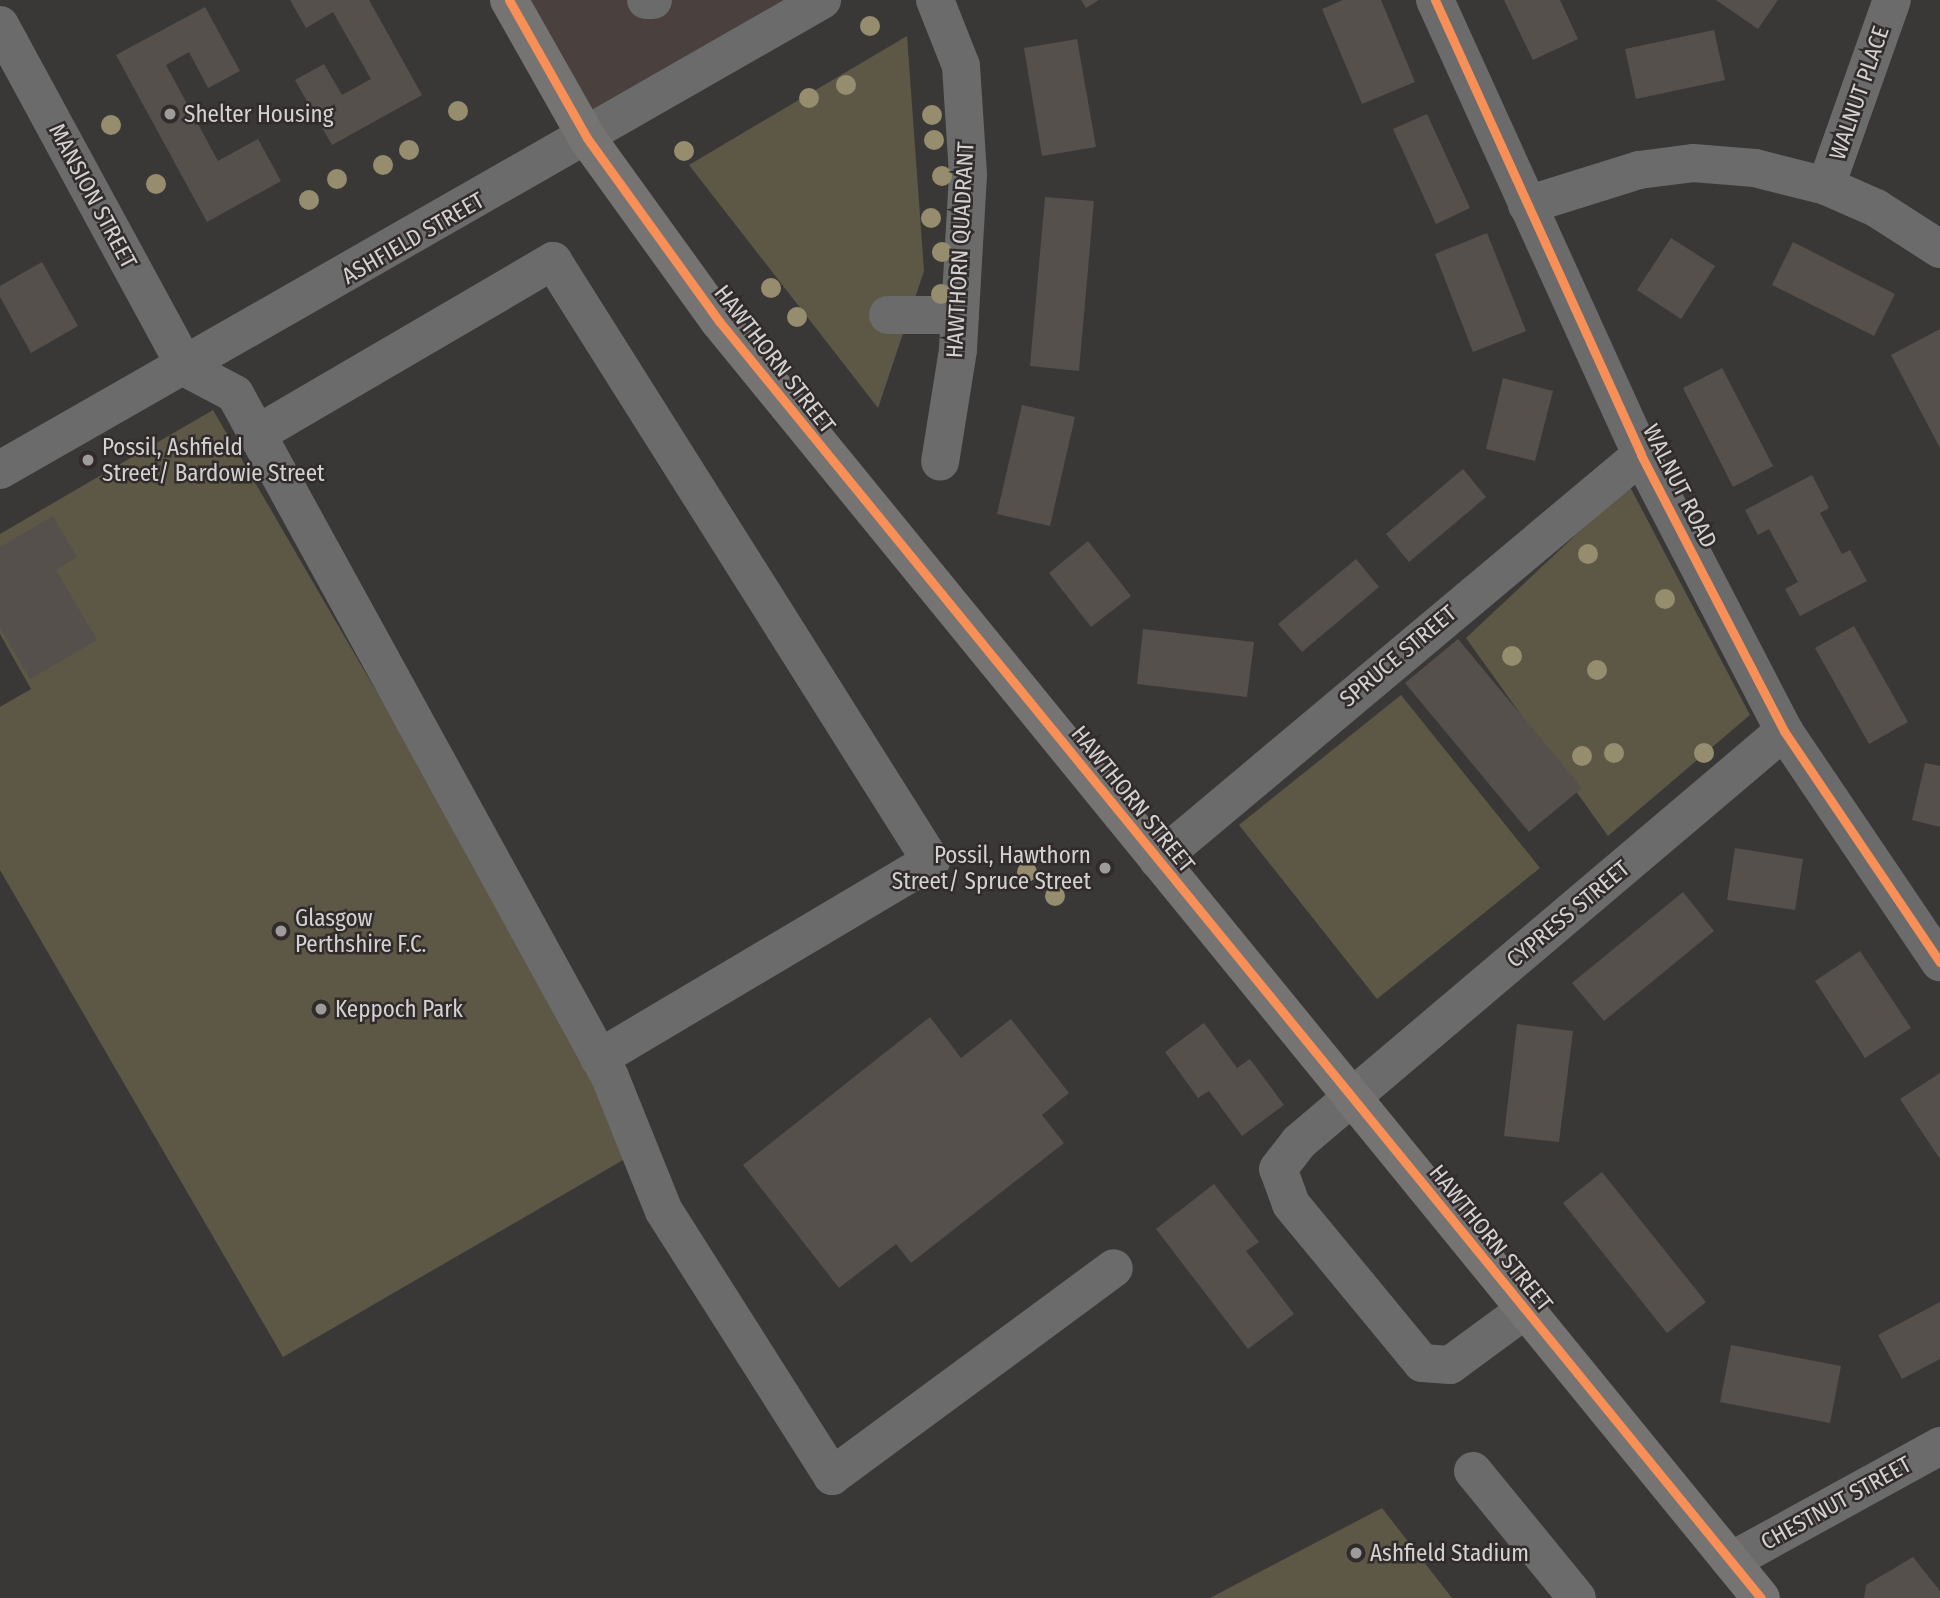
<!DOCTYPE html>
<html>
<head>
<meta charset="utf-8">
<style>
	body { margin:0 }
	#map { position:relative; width:1940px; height:1598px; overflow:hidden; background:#3a3836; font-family:"Fira Sans Condensed",sans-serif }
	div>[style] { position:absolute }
	.built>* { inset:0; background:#4a403d }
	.green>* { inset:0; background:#5d5845 }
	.building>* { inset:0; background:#55504c }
	.minor>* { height:38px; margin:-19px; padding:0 19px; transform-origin:19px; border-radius:19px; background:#6b6b6b }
	.major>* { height:38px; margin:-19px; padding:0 19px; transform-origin:19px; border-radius:19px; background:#767473 }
	.cycleway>* { height:9px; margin:-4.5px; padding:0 4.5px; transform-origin:4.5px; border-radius:4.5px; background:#f78f57 }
	.trees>* { width:20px; height:20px; margin:-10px; border-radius:50%; background:#958d6e }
	.dots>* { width:19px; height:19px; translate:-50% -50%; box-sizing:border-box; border:4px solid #312c2b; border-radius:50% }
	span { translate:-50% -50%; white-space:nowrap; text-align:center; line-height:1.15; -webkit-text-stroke:5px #312c2b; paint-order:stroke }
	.street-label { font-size:23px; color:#d4d2d1 }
	.poi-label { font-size:23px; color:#d4d2d1 }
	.left { translate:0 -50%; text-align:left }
	.right { translate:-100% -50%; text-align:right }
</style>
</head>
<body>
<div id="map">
	<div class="built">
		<div style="clip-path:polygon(509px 0,822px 0,587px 138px)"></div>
	</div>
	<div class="green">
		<div style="clip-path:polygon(907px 36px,924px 271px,878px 408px,689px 165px)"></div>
		<div style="clip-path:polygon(213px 410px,642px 1149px,283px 1357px,0 870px,0 707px,31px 689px,0 634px,0 534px)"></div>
		<div style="clip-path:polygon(1629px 485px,1750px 715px,1608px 836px,1466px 638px)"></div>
		<div style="clip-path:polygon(1401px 695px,1540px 868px,1377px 999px,1239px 825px)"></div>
		<div style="clip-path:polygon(1382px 1508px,1452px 1598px,1210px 1598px)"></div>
	</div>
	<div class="building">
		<div style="clip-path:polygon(290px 0,369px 0,422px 95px,332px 145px,295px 80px,324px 64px,342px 95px,371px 79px,333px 12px,306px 28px)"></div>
		<div style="clip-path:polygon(1081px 0,1099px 0,1086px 8px)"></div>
		<div style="clip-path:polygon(1343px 0,1381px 0,1415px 82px,1362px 104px,1322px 9px)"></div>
		<div style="clip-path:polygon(1504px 0,1560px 0,1578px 39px,1533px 60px)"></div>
		<div style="clip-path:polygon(1716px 0,1778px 0,1758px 29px)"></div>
		<div style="clip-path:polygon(205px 7px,240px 71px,208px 88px,189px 52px,166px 65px,218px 161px,258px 139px,281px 181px,207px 222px,116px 55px)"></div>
		<div style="clip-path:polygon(1714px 30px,1725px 80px,1636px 99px,1625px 49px)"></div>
		<div style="clip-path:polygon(1077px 39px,1096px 147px,1042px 156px,1024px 48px)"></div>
		<div style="clip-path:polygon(1427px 114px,1470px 208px,1436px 224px,1393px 129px)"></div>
		<div style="clip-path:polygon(1045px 197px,1094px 201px,1079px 371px,1030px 366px)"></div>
		<div style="clip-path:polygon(1487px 233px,1526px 331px,1473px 352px,1435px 254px)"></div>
		<div style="clip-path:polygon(1671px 238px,1715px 266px,1681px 319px,1637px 290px)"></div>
		<div style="clip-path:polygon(1793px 242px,1895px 294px,1874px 336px,1772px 285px)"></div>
		<div style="clip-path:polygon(42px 262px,78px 326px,31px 353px,0 297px,0 286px)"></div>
		<div style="clip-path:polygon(1940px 329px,1940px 448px,1891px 355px)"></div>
		<div style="clip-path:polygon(1722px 368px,1773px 466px,1733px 487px,1683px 388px)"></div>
		<div style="clip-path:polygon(1503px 378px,1553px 391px,1535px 461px,1486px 449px)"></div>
		<div style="clip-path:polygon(1022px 405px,1075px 417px,1050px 526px,997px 514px)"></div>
		<div style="clip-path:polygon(1463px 469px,1486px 497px,1409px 562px,1386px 534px)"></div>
		<div style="clip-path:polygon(1812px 475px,1829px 508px,1820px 513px,1842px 554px,1850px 550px,1867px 581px,1800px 616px,1785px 589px,1798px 582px,1769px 529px,1758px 535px,1745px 510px)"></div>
		<div style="clip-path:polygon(53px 516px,77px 557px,56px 570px,97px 640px,30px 679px,0 628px,0 547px)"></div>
		<div style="clip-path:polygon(1088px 541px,1131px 596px,1091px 627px,1049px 573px)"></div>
		<div style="clip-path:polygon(1356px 559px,1379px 587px,1302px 652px,1278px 624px)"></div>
		<div style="clip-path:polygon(1854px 626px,1908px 722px,1869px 744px,1815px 648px)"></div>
		<div style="clip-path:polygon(1143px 629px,1254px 642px,1247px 697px,1137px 684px)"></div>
		<div style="clip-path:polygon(1458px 639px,1582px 788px,1529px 832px,1405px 683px)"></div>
		<div style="clip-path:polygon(1925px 763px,1940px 766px,1940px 827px,1912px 820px)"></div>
		<div style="clip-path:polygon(1735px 848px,1803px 859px,1795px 910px,1727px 900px)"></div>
		<div style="clip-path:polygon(1683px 892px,1714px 931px,1604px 1021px,1572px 983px)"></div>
		<div style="clip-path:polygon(1860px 951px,1911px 1028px,1865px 1058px,1815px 981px)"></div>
		<div style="clip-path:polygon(930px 1017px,961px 1058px,1011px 1019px,1069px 1093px,1042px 1115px,1064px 1143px,911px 1263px,896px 1244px,839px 1288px,743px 1165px)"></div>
		<div style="clip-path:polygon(1204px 1023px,1237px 1068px,1250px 1059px,1284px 1105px,1242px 1136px,1209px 1091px,1198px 1098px,1165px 1052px)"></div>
		<div style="clip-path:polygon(1517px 1024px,1573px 1031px,1559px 1142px,1504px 1136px)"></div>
		<div style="clip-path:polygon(1940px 1073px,1940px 1159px,1900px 1099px)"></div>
		<div style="clip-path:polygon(1602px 1172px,1706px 1302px,1667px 1333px,1563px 1203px)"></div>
		<div style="clip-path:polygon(1214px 1184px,1259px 1242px,1246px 1251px,1294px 1314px,1248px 1349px,1156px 1229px)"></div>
		<div style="clip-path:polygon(1940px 1302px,1940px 1359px,1902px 1379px,1878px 1335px)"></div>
		<div style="clip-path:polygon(1731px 1345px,1841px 1366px,1830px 1423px,1720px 1402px)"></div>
		<div style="clip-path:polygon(1913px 1557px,1940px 1591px,1940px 1598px,1864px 1598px,1866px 1585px)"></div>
	</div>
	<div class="minor">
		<div style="left:646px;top:0;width:7px"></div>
		<div style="left:935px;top:0;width:71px;rotate:68.5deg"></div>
		<div style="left:961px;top:66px;width:109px;rotate:86.3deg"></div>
		<div style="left:968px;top:175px;width:175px;rotate:93.3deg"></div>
		<div style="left:958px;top:350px;width:113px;rotate:99.1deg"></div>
		<div style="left:1435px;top:0;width:499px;rotate:65.6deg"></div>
		<div style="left:1641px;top:455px;width:311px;rotate:62.6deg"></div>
		<div style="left:1784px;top:731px;width:279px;rotate:56deg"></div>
		<div style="left:0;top:25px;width:390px;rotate:61.5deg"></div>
		<div style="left:1826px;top:186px;width:197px;rotate:-70.5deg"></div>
		<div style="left:1527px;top:205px;width:117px;rotate:-17.4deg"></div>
		<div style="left:1639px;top:170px;width:54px;rotate:-7.4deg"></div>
		<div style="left:1693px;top:163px;width:62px;rotate:4.6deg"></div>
		<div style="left:1755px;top:168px;width:73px;rotate:14.2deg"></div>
		<div style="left:1826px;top:186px;width:55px;rotate:23.7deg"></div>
		<div style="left:1876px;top:208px;width:76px;rotate:32.6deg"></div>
		<div style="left:888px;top:315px;width:72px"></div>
		<div style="left:186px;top:368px;width:55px;rotate:28deg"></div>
		<div style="left:235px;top:394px;width:779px;rotate:61.23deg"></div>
		<div style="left:610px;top:1077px;width:144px;rotate:68.1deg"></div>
		<div style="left:664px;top:1211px;width:314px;rotate:57.6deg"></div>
		<div style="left:832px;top:1476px;width:350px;rotate:-36.4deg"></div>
		<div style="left:257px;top:434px;width:343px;rotate:-30.3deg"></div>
		<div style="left:553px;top:261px;width:709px;rotate:57.79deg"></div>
		<div style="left:931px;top:861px;width:386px;rotate:149.3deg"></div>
		<div style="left:0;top:470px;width:947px;rotate:-29.76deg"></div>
		<div style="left:1158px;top:860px;width:630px;rotate:-39.98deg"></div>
		<div style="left:1525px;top:1310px;width:93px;rotate:143.7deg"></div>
		<div style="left:1450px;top:1365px;width:28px;rotate:-176deg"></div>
		<div style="left:1422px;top:1363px;width:206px;rotate:-129.5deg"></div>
		<div style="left:1291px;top:1204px;width:37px;rotate:-110deg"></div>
		<div style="left:1278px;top:1169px;width:34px;rotate:-52deg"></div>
		<div style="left:1299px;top:1142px;width:636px;rotate:-40.28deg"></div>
		<div style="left:1473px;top:1471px;width:164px;rotate:50.7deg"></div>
		<div style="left:1731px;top:1561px;width:239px;rotate:-28.8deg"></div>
	</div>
	<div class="major">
		<div style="left:509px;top:0;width:159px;rotate:60.5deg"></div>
		<div style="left:587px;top:138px;width:226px;rotate:54.2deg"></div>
		<div style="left:719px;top:321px;width:1648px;rotate:50.79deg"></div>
	</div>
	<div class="cycleway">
		<div style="left:509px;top:0;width:159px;rotate:60.5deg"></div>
		<div style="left:587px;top:138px;width:226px;rotate:54.2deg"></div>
		<div style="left:719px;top:321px;width:1648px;rotate:50.79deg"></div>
		<div style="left:1435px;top:0;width:499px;rotate:65.6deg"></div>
		<div style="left:1641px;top:455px;width:311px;rotate:62.6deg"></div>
		<div style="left:1784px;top:731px;width:279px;rotate:56deg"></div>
	</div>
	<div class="trees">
		<div style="left:870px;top:26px"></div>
		<div style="left:846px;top:85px"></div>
		<div style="left:809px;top:98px"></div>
		<div style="left:458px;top:111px"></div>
		<div style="left:932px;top:115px"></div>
		<div style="left:111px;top:125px"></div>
		<div style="left:934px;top:140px"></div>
		<div style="left:409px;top:150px"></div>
		<div style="left:684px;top:151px"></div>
		<div style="left:383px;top:165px"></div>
		<div style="left:942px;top:176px"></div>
		<div style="left:337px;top:179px"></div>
		<div style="left:156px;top:184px"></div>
		<div style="left:309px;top:200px"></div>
		<div style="left:931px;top:218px"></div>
		<div style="left:942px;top:252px"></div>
		<div style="left:771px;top:288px"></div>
		<div style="left:941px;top:294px"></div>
		<div style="left:797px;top:317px"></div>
		<div style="left:1588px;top:554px"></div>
		<div style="left:1665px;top:599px"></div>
		<div style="left:1512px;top:656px"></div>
		<div style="left:1597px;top:670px"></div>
		<div style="left:1614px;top:753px"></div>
		<div style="left:1704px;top:753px"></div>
		<div style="left:1582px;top:756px"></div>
		<div style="left:1027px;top:872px"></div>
		<div style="left:1055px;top:896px"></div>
	</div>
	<div class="dots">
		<div style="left:170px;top:114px;background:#9e9c9b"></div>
		<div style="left:88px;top:460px;background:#9e9c9b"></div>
		<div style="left:1105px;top:868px;background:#9e9c9b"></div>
		<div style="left:281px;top:931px;background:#9e9c9b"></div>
		<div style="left:321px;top:1009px;background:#9e9c9b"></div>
		<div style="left:1356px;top:1553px;background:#9e9c9b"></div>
	</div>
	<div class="street-label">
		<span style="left:1859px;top:93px;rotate:-71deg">WALNUT PLACE</span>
		<span style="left:93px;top:196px;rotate:62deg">MANSION STREET</span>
		<span style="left:413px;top:238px;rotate:-30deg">ASHFIELD STREET</span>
		<span style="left:960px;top:250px;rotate:-87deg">HAWTHORN QUADRANT</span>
		<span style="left:775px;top:359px;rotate:52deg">HAWTHORN STREET</span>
		<span style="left:1680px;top:486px;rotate:63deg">WALNUT ROAD</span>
		<span style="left:1398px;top:656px;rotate:-40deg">SPRUCE STREET</span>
		<span style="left:1133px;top:799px;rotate:51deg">HAWTHORN STREET</span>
		<span style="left:1568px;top:914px;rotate:-40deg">CYPRESS STREET</span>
		<span style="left:1491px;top:1238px;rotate:51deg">HAWTHORN STREET</span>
		<span style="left:1836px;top:1503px;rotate:-29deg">CHESTNUT STREET</span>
	</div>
	<div class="poi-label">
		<span class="left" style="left:184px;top:114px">Shelter Housing</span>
		<span class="left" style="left:102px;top:460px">Possil, Ashfield<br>Street/ Bardowie Street</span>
		<span class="right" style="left:1091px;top:868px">Possil, Hawthorn<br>Street/ Spruce Street</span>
		<span class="left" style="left:295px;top:931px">Glasgow<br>Perthshire F.C.</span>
		<span class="left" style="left:335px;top:1009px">Keppoch Park</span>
		<span class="left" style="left:1370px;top:1553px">Ashfield Stadium</span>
	</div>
</div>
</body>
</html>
